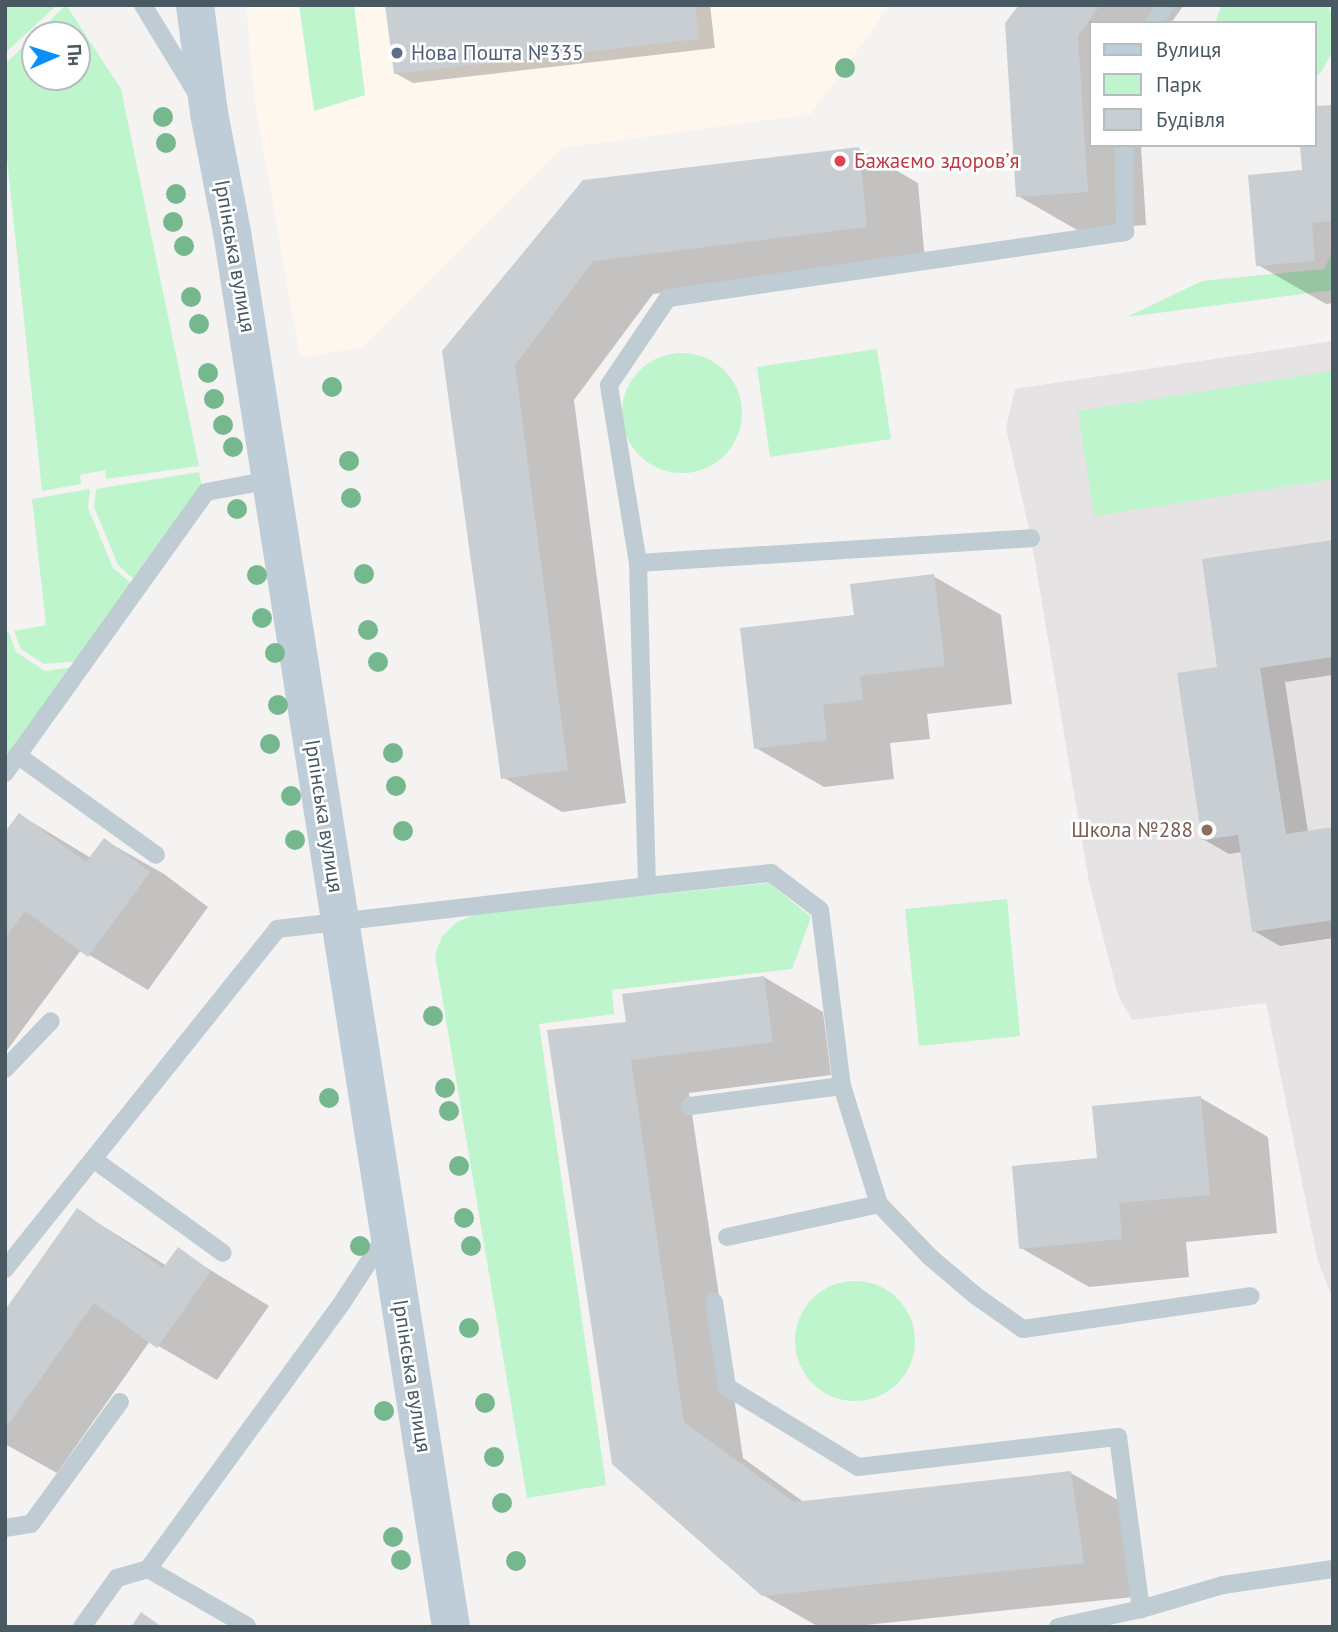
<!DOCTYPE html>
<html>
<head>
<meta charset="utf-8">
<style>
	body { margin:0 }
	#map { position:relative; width:1338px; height:1632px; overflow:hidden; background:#f5f2f2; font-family:"PT Sans",sans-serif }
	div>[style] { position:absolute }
	.commercial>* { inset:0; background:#fef7ed }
	.education>* { inset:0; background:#e6e3e4 }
	.green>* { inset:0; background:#bef5cc }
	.round { border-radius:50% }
	.shadow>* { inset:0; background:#0003 }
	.building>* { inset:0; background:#c9ced2 }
	.lane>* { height:18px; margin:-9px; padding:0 9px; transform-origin:9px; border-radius:9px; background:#bfccd3 }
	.secondary>* { height:38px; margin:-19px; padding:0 19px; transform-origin:19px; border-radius:19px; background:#becdd7 }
	.trees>* { width:20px; height:20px; margin:-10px; border-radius:50%; background:#76b88e }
	.dots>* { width:19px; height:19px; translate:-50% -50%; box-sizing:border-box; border:4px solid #fff; border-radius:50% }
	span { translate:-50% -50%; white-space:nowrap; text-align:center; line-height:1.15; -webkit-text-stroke:5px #fff; paint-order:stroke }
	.service-label { font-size:21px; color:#4e5e75 }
	.left { translate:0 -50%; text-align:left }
	.health-label { font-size:21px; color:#be3a42 }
	.street-label { font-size:21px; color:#485962 }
	.education-label { font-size:21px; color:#785e54 }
	.right { translate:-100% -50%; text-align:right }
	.frame { position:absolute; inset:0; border:7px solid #485962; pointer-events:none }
	.legend { position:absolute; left:1089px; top:21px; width:228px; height:126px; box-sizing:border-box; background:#fff; border:2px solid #b6bdc0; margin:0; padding:9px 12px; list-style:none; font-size:21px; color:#485962 }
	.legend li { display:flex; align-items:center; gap:14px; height:35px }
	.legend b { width:35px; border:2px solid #b6bdc0 }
	.north { position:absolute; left:21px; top:21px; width:70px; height:70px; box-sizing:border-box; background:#fff; border:2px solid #b6bdc0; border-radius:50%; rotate:87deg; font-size:19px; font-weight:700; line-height:28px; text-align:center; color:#485962 }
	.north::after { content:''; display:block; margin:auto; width:24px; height:32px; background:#088ff9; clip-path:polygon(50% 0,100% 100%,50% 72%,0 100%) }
</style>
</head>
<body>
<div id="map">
	<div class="commercial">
		<div style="clip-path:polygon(246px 5px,890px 5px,811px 114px,562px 148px,363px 347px,300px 358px,254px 96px)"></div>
	</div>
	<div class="education">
		<div style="clip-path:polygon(1333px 341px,1333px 1298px,1318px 1262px,1266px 1003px,1132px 1020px,1118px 995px,1089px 882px,1031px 538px,1006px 428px,1015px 389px)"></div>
	</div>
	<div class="green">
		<div style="clip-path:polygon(5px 5px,57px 5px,5px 53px)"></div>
		<div style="clip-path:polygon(66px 5px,121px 89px,199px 466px,106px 479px,105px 470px,80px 475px,81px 484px,42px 491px,5px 140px,5px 64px,35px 35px,35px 77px,77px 77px,77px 35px,35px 35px)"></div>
		<div style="clip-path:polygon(299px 5px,354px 5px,365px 95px,314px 111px)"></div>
		<div style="clip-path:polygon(1222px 5px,1328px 5px,1333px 19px,1333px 50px,1322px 71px,1315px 77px,1315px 23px,1215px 23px)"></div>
		<div style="clip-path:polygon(1333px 251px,1333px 290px,1127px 317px,1202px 281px,1324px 269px)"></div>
		<div style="clip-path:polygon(877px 349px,891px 439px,770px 457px,757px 367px)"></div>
		<div class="round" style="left:622px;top:353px;width:120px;height:120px"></div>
		<div style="clip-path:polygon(1333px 371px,1333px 479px,1094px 516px,1078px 411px)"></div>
		<div style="clip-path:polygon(199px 472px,203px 492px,138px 583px,118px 565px,94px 507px,96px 489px)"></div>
		<div style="clip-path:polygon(90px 489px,88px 508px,113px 568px,136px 587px,82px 661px,44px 664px,21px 649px,14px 631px,46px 625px,32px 499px)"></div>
		<div style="clip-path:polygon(9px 632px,16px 652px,45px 671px,74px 667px,5px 763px,5px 633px)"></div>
		<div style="clip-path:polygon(769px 883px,811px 917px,792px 969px,612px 990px,614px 1014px,539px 1024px,606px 1485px,527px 1498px,435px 955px,442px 936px,457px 922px,480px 912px)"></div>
		<div style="clip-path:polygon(1007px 899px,1020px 1036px,919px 1046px,905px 909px)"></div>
		<div class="round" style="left:795px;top:1281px;width:120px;height:120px"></div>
	</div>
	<div class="shadow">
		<div style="clip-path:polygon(387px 5px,710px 5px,715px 48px,413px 83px,395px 73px)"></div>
		<div style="clip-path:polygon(1021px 5px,1184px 5px,1171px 23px,1091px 23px,1091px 145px,1141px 145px,1146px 225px,1077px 230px,1018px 196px)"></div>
		<div style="clip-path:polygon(1333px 107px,1333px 303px,1326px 304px,1258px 265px)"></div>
		<div style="clip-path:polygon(859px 149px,918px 183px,925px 261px,653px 294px,574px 400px,626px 803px,562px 812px,503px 777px,444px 352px,584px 181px)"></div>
		<div style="clip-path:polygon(1333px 541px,1333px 675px,1285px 682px,1308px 832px,1333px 829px,1333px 938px,1280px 946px,1254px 931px,1242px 852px,1229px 854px,1203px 839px,1219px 668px)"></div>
		<div style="clip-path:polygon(933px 576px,1001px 615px,1012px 704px,927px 714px,930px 739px,890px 743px,894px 779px,824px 787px,756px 748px,856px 616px)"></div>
		<div style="clip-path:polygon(20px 815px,91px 858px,104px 840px,164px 874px,208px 907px,148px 990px,81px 950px,5px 1053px,5px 835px)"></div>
		<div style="clip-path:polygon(764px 977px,823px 1012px,831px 1075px,689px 1093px,743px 1458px,805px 1503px,1071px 1473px,1130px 1507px,1143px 1596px,847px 1627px,819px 1627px,763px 1595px,614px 1463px,628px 1023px)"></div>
		<div style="clip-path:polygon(1201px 1098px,1268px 1137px,1277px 1233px,1186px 1242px,1189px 1277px,1089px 1287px,1021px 1248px,1099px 1159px)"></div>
		<div style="clip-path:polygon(77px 1210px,167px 1266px,178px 1250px,269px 1306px,217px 1380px,150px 1341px,57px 1473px,5px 1444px,5px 1313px)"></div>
	</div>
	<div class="building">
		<div style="clip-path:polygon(385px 5px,695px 5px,699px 39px,394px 74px)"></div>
		<div style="clip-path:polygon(1019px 5px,1100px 5px,1078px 36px,1088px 192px,1016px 197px,1005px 23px)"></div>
		<div style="clip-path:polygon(1333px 105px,1333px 221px,1312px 223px,1315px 261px,1256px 266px,1248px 175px,1302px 170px,1300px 145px,1315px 145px,1315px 106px)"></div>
		<div style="clip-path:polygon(859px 147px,867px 227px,593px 261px,515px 365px,568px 770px,501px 779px,442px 351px,583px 180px)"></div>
		<div style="clip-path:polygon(1333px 540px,1333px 657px,1260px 668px,1286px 834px,1333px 827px,1333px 920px,1252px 932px,1238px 835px,1202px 840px,1177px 673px,1217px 667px,1202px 559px)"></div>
		<div style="clip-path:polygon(934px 574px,945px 666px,860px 676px,863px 700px,823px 705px,827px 740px,754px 749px,740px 628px,854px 615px,850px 584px)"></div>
		<div style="clip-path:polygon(19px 813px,86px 862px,104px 838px,150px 872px,88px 957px,25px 911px,5px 938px,5px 832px)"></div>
		<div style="clip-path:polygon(764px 976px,773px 1042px,631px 1060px,684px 1422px,794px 1502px,1071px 1471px,1084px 1563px,762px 1596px,612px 1464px,547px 1030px,626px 1022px,622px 994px)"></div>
		<div style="clip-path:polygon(1201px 1096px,1210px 1195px,1119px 1203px,1122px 1239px,1019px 1249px,1012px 1166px,1097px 1158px,1092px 1106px)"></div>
		<div style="clip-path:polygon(77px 1208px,163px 1268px,178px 1247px,211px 1271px,157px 1348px,94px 1303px,5px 1429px,5px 1310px)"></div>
		<div style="clip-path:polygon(141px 1612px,162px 1627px,131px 1627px)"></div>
	</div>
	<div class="lane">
		<div style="left:143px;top:5px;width:102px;rotate:58.7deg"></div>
		<div style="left:1154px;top:23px;width:21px;rotate:-59deg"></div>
		<div style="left:638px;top:563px;width:394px;rotate:-3.6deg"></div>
		<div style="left:17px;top:755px;width:171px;rotate:35.7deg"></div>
		<div style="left:5px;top:773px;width:345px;rotate:-54.4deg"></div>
		<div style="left:206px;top:492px;width:66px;rotate:-10.5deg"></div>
		<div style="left:647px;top:886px;width:125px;rotate:-6deg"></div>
		<div style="left:771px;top:873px;width:61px;rotate:37.1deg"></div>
		<div style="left:820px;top:910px;width:177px;rotate:82.9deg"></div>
		<div style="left:842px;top:1086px;width:124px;rotate:72.6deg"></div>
		<div style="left:879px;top:1204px;width:74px;rotate:46.1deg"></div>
		<div style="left:930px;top:1257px;width:60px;rotate:40.3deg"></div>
		<div style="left:976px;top:1296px;width:57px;rotate:35.1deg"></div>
		<div style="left:1023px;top:1329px;width:230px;rotate:-8.2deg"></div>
		<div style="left:5px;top:1069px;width:66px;rotate:-46.2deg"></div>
		<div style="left:690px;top:1106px;width:153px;rotate:-7.5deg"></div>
		<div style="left:93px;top:1159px;width:160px;rotate:35.9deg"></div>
		<div style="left:727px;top:1237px;width:156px;rotate:-12.2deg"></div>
		<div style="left:5px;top:1269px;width:435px;rotate:-51.3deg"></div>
		<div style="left:277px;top:929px;width:372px;rotate:-6.6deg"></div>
		<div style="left:647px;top:886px;width:323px;rotate:-91.6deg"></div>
		<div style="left:638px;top:563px;width:180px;rotate:-99.3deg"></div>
		<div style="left:609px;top:385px;width:105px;rotate:-55.9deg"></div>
		<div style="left:668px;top:298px;width:462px;rotate:-8.2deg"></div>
		<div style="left:1125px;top:232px;width:87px;rotate:-90.7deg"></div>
		<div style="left:714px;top:1302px;width:86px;rotate:81.3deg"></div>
		<div style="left:727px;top:1387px;width:153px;rotate:31.4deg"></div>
		<div style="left:858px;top:1467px;width:262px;rotate:-6.6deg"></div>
		<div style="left:1118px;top:1437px;width:174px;rotate:82.4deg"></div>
		<div style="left:5px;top:1528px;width:26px;rotate:-9deg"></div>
		<div style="left:31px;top:1524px;width:151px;rotate:-53.9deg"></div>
		<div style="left:148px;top:1569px;width:114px;rotate:29.9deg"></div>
		<div style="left:82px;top:1627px;width:60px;rotate:-54.5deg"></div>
		<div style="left:117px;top:1578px;width:32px;rotate:-16deg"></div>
		<div style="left:148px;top:1569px;width:326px;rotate:-53.9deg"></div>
		<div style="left:340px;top:1306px;width:82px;rotate:-56.9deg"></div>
		<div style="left:1058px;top:1627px;width:85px;rotate:-12.2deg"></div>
		<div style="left:1141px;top:1609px;width:85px;rotate:-16.3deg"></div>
		<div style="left:1223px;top:1585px;width:111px;rotate:-8.3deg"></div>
	</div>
	<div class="secondary">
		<div style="left:195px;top:5px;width:109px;rotate:82.6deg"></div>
		<div style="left:209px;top:113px;width:121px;rotate:79.1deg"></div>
		<div style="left:232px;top:232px;width:1412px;rotate:81.08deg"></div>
	</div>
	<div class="trees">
		<div style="left:845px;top:68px"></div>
		<div style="left:163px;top:117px"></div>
		<div style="left:166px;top:143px"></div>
		<div style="left:176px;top:194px"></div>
		<div style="left:173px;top:222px"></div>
		<div style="left:184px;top:246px"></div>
		<div style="left:191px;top:297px"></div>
		<div style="left:199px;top:324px"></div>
		<div style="left:208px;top:373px"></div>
		<div style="left:332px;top:387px"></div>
		<div style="left:214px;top:399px"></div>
		<div style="left:223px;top:425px"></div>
		<div style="left:233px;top:447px"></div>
		<div style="left:349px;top:461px"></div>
		<div style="left:351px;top:498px"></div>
		<div style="left:237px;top:509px"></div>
		<div style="left:364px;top:574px"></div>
		<div style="left:257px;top:575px"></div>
		<div style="left:262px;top:618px"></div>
		<div style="left:368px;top:630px"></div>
		<div style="left:275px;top:653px"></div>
		<div style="left:378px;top:662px"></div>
		<div style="left:278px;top:705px"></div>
		<div style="left:270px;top:744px"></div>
		<div style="left:393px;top:753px"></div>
		<div style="left:396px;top:786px"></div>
		<div style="left:291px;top:796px"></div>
		<div style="left:403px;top:831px"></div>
		<div style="left:295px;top:840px"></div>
		<div style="left:433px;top:1016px"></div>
		<div style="left:445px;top:1088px"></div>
		<div style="left:329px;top:1098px"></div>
		<div style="left:449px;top:1111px"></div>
		<div style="left:459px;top:1166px"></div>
		<div style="left:464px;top:1218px"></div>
		<div style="left:360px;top:1246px"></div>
		<div style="left:471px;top:1246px"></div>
		<div style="left:469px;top:1328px"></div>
		<div style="left:485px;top:1403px"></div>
		<div style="left:384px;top:1411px"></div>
		<div style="left:494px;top:1457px"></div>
		<div style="left:502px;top:1503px"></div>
		<div style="left:393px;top:1537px"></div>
		<div style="left:401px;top:1560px"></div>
		<div style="left:516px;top:1561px"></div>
	</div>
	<div class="dots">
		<div style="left:397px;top:53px;background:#5c6f8a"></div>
		<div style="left:840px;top:161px;background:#e0444e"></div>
		<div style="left:1207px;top:830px;background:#8d6e63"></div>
	</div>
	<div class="service-label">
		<span class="left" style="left:411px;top:53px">Нова Пошта №335</span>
	</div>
	<div class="health-label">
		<span class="left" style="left:854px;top:161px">Бажаємо здоровʼя</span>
	</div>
	<div class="street-label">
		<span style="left:235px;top:256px;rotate:80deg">Ірпінська вулиця</span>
		<span style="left:324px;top:816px;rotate:81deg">Ірпінська вулиця</span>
		<span style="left:412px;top:1376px;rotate:81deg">Ірпінська вулиця</span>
	</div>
	<div class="education-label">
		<span class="right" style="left:1193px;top:830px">Школа №288</span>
	</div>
	<div class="frame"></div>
	<ul class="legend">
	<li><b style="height:9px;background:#becdd7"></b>Вулиця</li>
	<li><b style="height:19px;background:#bef5cc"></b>Парк</li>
	<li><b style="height:19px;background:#c9ced2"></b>Будівля</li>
	</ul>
	<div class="north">Пн</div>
</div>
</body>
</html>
